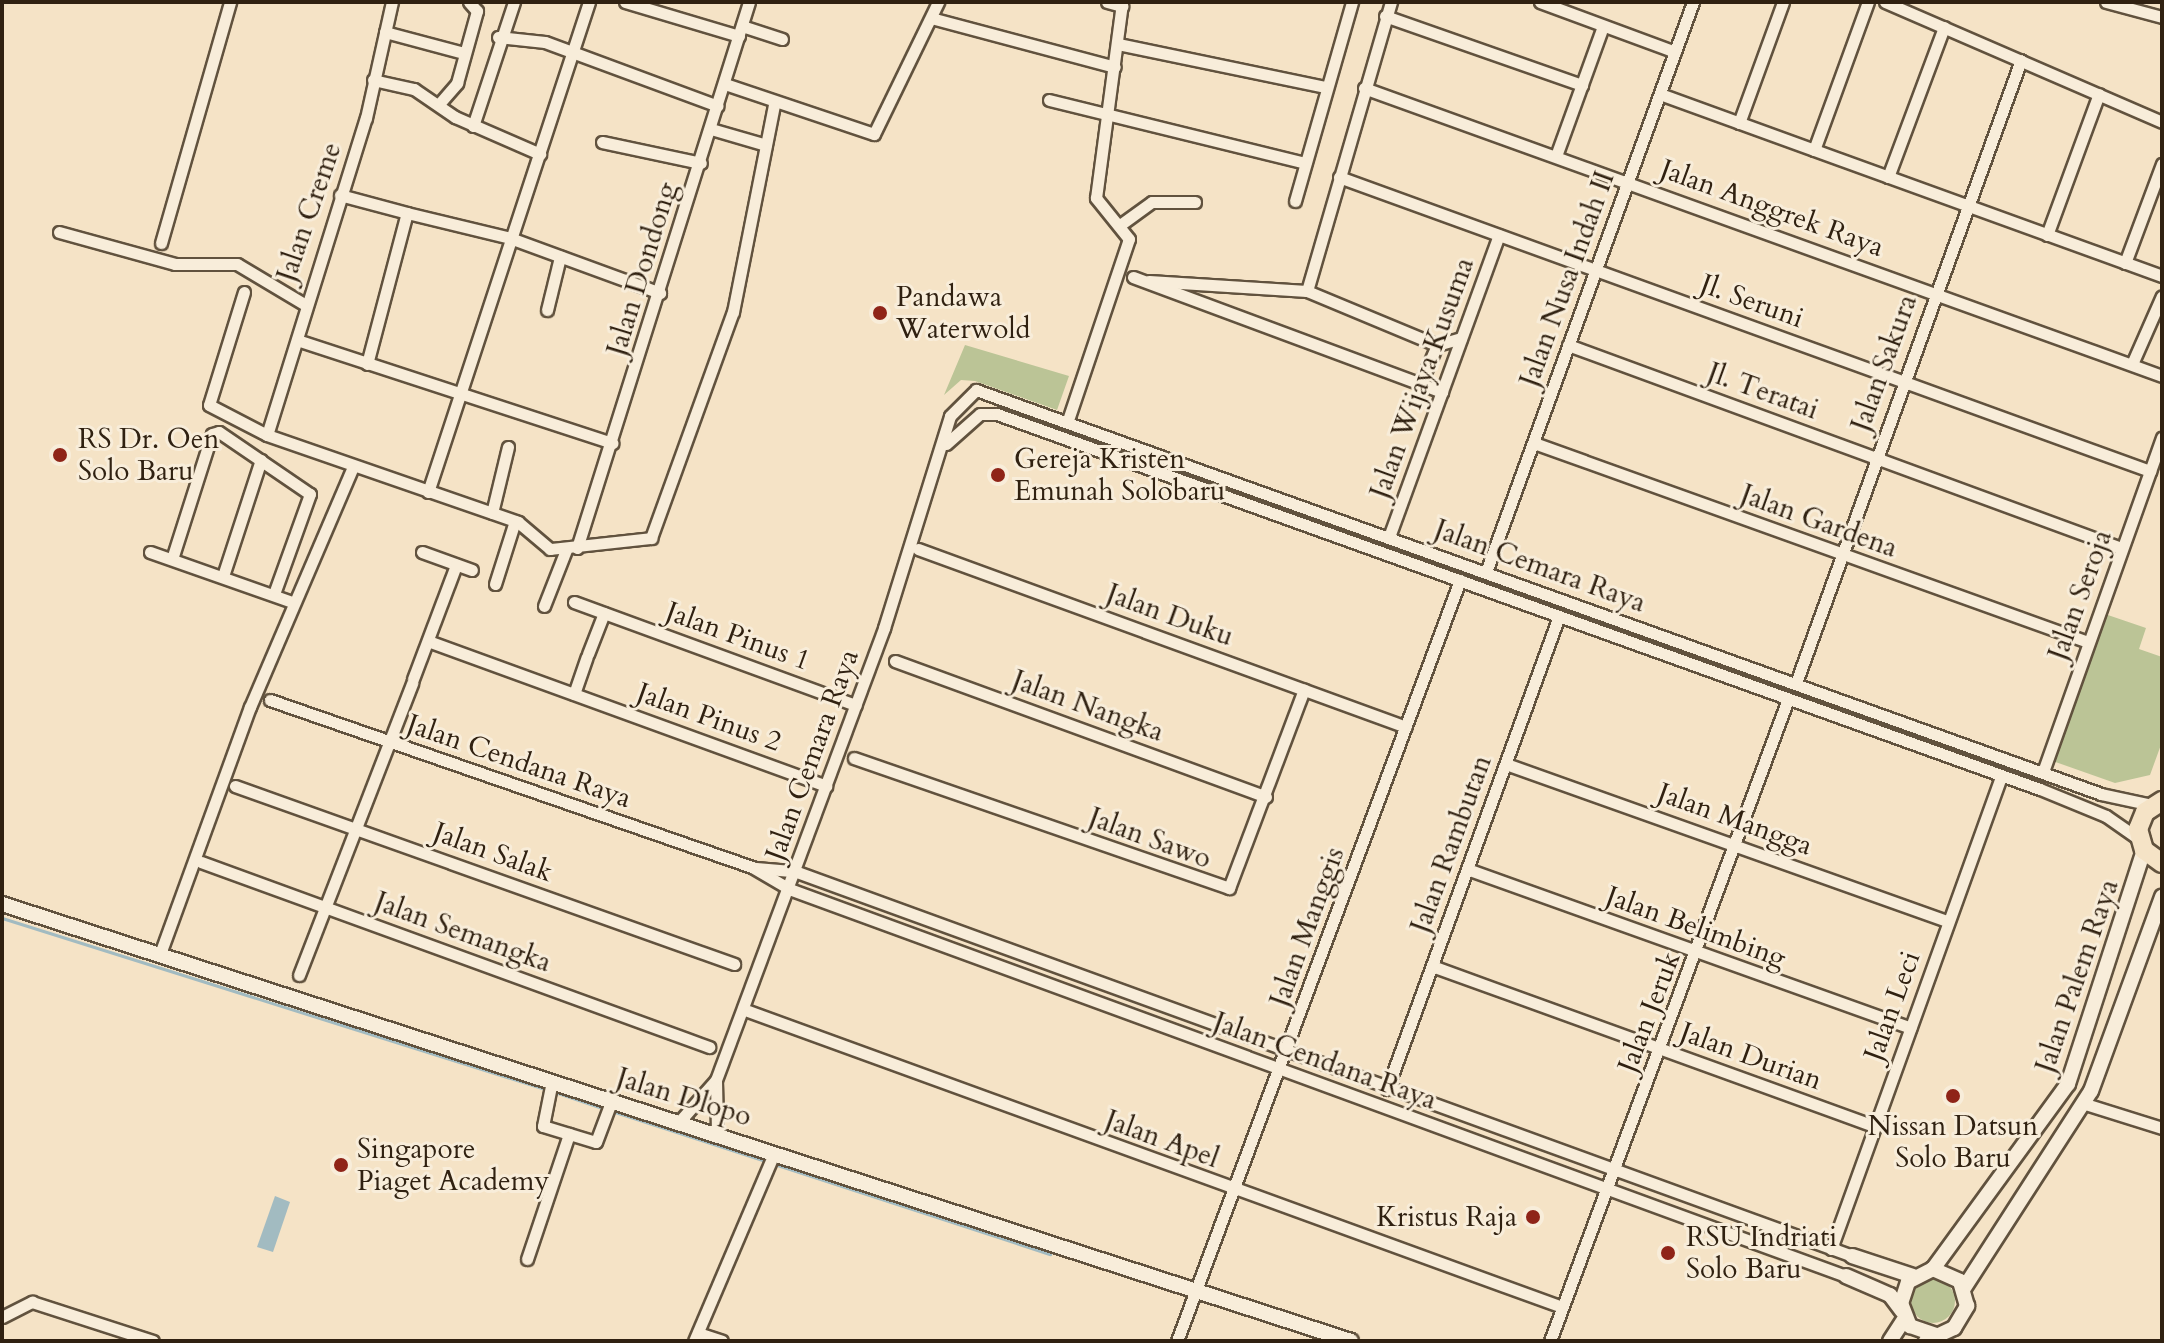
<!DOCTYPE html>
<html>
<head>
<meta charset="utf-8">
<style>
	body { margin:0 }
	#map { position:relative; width:2164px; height:1343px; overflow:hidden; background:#f5e3c6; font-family:Cardo,serif }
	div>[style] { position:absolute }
	.green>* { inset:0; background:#bbc496 }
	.round { border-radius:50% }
	.water>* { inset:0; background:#a2bbc1 }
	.stream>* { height:3px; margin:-1.5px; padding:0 1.5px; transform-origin:1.5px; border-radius:1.5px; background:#a2bbc1 }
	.roads { filter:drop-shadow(2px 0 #61523e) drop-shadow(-2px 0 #61523e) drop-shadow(0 2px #61523e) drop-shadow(0 -2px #61523e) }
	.minor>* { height:11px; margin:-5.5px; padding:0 5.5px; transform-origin:5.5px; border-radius:5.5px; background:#f8edda }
	.tertiary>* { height:14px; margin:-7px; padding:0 7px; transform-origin:7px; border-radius:7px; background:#f8edda }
	.primary>* { height:18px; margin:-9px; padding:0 9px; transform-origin:9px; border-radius:9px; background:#f5e3c6 }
	.dots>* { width:22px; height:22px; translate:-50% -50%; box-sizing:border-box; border:4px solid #f8edda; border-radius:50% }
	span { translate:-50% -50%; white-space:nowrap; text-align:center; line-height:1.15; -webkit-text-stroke:6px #f8edda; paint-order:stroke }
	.street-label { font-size:28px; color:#302111 }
	.poi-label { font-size:28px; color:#302111 }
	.left { translate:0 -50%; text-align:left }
	.right { translate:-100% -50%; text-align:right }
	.frame { position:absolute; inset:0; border:4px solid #302111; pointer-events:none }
</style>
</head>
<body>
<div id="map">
	<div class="green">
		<div style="clip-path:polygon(965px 345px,1069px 376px,1057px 410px,975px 381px,961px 380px,944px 395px)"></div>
		<div style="clip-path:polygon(2102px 613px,2146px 628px,2139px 649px,2162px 657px,2162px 742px,2150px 775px,2115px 783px,2047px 759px)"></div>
		<div class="round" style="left:1911px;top:1279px;width:44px;height:44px"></div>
	</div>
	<div class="water">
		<div style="clip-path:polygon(275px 1196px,290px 1202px,273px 1252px,257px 1247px)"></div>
	</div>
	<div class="stream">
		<div style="left:2px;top:918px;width:572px;rotate:17.49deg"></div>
		<div style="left:555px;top:1092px;width:53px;rotate:18.8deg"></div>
		<div style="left:612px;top:1111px;width:461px;rotate:18.1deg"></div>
	</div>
	<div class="roads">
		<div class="minor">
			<div style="left:625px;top:2px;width:119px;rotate:16.6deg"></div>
			<div style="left:1107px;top:2px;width:16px;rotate:15deg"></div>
			<div style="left:1540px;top:2px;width:144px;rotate:20.3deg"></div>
			<div style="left:1885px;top:2px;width:302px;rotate:23.4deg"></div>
			<div style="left:2106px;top:2px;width:58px;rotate:15deg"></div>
			<div style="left:1385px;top:16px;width:209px;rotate:19.3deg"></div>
			<div style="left:931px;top:18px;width:190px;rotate:14.9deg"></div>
			<div style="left:742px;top:26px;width:42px;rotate:18deg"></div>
			<div style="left:385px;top:32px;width:82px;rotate:14.9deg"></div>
			<div style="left:498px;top:37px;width:47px;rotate:6.1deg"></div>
			<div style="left:545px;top:42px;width:184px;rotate:20.3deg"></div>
			<div style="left:1118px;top:44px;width:211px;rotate:11.7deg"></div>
			<div style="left:373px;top:80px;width:42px;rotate:12.4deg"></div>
			<div style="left:414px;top:89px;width:50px;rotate:34.3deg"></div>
			<div style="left:455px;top:117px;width:93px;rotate:23.5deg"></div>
			<div style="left:725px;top:84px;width:157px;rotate:18.6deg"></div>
			<div style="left:874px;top:134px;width:147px;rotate:-64.1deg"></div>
			<div style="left:1364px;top:88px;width:848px;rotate:19.84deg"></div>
			<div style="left:1660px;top:94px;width:534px;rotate:19.93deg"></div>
			<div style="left:1049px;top:100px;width:264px;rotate:13.8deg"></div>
			<div style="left:439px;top:104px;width:28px;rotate:-49deg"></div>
			<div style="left:457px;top:83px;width:75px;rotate:-74.5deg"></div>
			<div style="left:477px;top:11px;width:12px;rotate:-132deg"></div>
			<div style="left:1739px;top:123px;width:129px;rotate:-70deg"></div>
			<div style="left:473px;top:126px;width:131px;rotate:-71.7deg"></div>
			<div style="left:711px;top:129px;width:57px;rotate:16.2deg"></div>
			<div style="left:602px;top:142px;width:101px;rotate:12deg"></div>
			<div style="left:1814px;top:150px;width:158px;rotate:-70deg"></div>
			<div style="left:1556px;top:156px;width:138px;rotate:-70.1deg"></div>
			<div style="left:1339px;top:177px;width:863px;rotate:19.93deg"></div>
			<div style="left:1888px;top:177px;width:160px;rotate:-69.5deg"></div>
			<div style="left:340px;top:195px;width:69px;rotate:15deg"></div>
			<div style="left:1295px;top:201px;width:207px;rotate:-74deg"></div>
			<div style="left:1120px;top:225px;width:39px;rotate:-36deg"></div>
			<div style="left:1152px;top:202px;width:43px"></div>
			<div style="left:59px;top:232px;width:120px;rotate:15.4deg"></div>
			<div style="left:175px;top:264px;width:62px"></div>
			<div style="left:237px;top:264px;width:78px;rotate:30.8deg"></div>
			<div style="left:2047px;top:235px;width:150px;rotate:-69.8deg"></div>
			<div style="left:161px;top:243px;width:251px;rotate:-74deg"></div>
			<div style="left:2125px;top:263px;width:106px;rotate:-69.5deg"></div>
			<div style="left:1133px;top:277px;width:330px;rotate:20.4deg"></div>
			<div style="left:1149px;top:281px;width:158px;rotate:3.6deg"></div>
			<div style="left:1307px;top:291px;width:301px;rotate:-73.8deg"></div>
			<div style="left:1307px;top:291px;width:141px;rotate:22.6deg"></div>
			<div style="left:244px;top:292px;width:118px;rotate:107.2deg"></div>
			<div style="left:209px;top:405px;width:65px;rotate:27.3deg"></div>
			<div style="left:267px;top:435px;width:266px;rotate:19.1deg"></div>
			<div style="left:518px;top:522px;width:42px;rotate:40.2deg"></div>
			<div style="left:550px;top:549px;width:102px;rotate:-6.2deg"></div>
			<div style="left:651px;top:538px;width:240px;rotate:-70.1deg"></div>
			<div style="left:733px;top:312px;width:212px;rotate:-78.8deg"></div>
			<div style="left:547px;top:310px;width:55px;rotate:-76.2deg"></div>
			<div style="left:297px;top:340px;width:332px;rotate:18.1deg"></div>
			<div style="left:1568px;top:345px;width:589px;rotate:20.16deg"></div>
			<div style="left:367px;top:364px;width:156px;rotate:-75.2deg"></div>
			<div style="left:407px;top:213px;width:106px;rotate:13.6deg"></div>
			<div style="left:510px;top:238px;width:160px;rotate:20.1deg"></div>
			<div style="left:2132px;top:364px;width:74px;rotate:-66.2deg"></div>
			<div style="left:1420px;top:384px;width:43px;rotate:-66.4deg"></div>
			<div style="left:1437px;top:345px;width:25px;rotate:-16deg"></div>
			<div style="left:1068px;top:420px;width:191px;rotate:-71.4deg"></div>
			<div style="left:1129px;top:239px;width:53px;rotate:-128.8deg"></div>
			<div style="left:1096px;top:198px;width:198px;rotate:-82.4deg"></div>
			<div style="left:267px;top:435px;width:332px;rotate:-72.7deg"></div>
			<div style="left:366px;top:118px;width:119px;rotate:-77.4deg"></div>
			<div style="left:1534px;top:443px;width:589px;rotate:19.76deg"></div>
			<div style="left:946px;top:444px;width:45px;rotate:-41.4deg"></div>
			<div style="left:980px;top:414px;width:17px"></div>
			<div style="left:997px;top:414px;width:1108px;rotate:19.78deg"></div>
			<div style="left:2040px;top:789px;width:71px;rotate:22.2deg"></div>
			<div style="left:2106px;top:816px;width:40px;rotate:34.9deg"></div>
			<div style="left:428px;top:492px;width:516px;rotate:-71.81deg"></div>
			<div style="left:492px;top:513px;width:68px;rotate:-76.4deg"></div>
			<div style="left:1389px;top:537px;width:321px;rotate:-70deg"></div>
			<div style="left:577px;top:548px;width:572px;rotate:-72.51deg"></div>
			<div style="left:918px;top:549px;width:519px;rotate:20.04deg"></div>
			<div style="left:150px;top:552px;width:151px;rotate:19.4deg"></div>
			<div style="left:422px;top:552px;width:53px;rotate:19.8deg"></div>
			<div style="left:172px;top:559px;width:131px;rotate:-72.3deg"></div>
			<div style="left:212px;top:434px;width:7px;rotate:-16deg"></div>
			<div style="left:219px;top:432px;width:110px;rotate:34.3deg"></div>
			<div style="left:310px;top:494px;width:106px;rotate:109.8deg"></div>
			<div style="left:1486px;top:572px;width:606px;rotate:-70.04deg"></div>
			<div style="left:223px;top:576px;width:122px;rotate:-71.9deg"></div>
			<div style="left:495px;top:584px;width:66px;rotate:-72.4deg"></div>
			<div style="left:574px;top:602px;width:300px;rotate:20.1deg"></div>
			<div style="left:544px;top:606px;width:60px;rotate:-68.6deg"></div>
			<div style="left:428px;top:641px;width:424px;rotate:20deg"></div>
			<div style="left:588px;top:654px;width:44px;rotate:-68.7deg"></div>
			<div style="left:895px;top:661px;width:395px;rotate:20.1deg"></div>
			<div style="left:413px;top:679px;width:122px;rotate:-69.3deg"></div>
			<div style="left:1796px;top:683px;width:662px;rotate:-70.14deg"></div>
			<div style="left:574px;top:694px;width:39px;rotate:-71deg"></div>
			<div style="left:270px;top:700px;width:510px;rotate:19.11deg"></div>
			<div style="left:752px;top:867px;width:42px;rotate:30.3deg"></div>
			<div style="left:854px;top:758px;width:397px;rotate:19.1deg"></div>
			<div style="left:1229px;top:888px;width:212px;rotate:-69.3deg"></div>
			<div style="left:1506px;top:764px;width:469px;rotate:19.6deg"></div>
			<div style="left:2044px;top:769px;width:352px;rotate:-70.4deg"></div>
			<div style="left:235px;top:786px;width:530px;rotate:19.63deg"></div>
			<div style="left:201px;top:862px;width:541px;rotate:20.01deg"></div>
			<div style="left:756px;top:868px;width:38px;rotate:5deg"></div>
			<div style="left:1467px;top:869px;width:471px;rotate:19.7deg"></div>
			<div style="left:797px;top:872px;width:1120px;rotate:19.99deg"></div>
			<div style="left:792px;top:890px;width:1119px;rotate:20.12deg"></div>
			<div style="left:160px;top:954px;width:263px;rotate:-70deg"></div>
			<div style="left:250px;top:707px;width:261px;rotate:-66.8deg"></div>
			<div style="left:1432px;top:966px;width:470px;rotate:19.9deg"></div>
			<div style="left:299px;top:975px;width:313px;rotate:-68.8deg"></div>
			<div style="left:748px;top:1011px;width:866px;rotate:19.98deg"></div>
			<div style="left:716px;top:1080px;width:54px;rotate:88.9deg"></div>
			<div style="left:552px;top:1081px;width:46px;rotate:101.3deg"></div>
			<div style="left:543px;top:1126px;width:55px;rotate:16.8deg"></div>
			<div style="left:596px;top:1142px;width:43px;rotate:-69.4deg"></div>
			<div style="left:1387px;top:1089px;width:503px;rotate:-70.02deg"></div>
			<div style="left:2085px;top:1104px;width:81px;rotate:17.3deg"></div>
			<div style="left:679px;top:1122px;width:56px;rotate:-48.6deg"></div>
			<div style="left:716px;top:1080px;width:482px;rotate:-69.6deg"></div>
			<div style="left:884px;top:628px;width:222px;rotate:-72.7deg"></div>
			<div style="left:950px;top:416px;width:37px;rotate:-45deg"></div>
			<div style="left:976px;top:390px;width:1195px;rotate:19.75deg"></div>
			<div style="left:2101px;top:794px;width:52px;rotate:12.2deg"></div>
			<div style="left:1831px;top:1249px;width:499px;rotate:-70.2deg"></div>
			<div style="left:527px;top:1259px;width:132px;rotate:-71.4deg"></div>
			<div style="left:2px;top:1317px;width:34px;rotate:-27deg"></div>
			<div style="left:32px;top:1302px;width:127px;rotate:17.9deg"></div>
			<div style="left:698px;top:1333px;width:25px;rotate:18deg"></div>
			<div style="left:694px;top:1341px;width:204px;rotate:-66.9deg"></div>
			<div style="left:1177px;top:1341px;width:812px;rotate:-69.6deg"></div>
			<div style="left:1550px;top:1341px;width:685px;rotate:-69.66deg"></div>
		</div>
		<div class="tertiary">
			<div style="left:2px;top:904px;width:1418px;rotate:17.95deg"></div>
			<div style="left:1852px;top:1256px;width:64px;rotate:18.2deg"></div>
			<div style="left:1933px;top:1269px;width:229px;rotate:-53.9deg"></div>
			<div style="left:2068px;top:1084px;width:246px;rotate:-72deg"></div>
			<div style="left:1846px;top:1276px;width:48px;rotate:23.4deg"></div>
			<div style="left:1890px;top:1295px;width:20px;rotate:53deg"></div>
			<div style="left:1964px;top:1288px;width:234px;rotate:-57.2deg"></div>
			<div style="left:2091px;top:1091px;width:207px;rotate:-69.9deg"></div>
			<div style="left:1890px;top:1341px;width:27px;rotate:-57deg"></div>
			<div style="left:1926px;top:1341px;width:31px;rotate:-25deg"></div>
			<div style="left:1954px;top:1328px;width:26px;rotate:-59deg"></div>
			<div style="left:1967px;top:1306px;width:26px;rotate:-106deg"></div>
			<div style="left:1960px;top:1281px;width:30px;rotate:-156deg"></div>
			<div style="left:1933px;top:1269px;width:28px;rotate:153deg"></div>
			<div style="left:1908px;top:1282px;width:22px;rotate:108deg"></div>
			<div style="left:1901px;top:1303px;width:25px;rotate:69deg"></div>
			<div style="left:1910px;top:1326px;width:28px;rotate:19deg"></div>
		</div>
		<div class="primary">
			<div style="left:2162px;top:801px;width:20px;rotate:147deg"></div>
			<div style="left:2145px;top:812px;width:18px;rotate:112deg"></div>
			<div style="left:2138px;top:829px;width:22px;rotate:74deg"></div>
			<div style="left:2144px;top:850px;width:22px;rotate:36deg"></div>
		</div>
	</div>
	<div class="dots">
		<div style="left:880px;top:313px;background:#8f2418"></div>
		<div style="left:60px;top:455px;background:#8f2418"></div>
		<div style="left:998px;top:475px;background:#8f2418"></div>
		<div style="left:1953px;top:1096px;background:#8f2418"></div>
		<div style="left:341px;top:1165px;background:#8f2418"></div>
		<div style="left:1533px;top:1217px;background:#8f2418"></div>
		<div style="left:1668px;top:1253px;background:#8f2418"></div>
	</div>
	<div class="street-label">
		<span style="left:1772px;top:208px;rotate:20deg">Jalan Anggrek Raya</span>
		<span style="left:309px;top:212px;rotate:-71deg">Jalan Creme</span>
		<span style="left:642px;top:269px;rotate:-73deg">Jalan Dondong</span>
		<span style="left:1567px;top:279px;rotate:-70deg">Jalan Nusa Indah II</span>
		<span style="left:1752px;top:301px;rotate:20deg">Jl. Seruni</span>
		<span style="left:1884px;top:363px;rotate:-70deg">Jalan Sakura</span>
		<span style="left:1422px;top:378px;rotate:-70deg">Jalan Wijaya Kusuma</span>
		<span style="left:1763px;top:391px;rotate:20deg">Jl. Teratai</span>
		<span style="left:1819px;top:521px;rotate:20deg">Jalan Gardena</span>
		<span style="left:1540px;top:566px;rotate:20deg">Jalan Cemara Raya</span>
		<span style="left:2080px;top:595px;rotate:-70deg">Jalan Seroja</span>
		<span style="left:1170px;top:615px;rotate:20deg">Jalan Duku</span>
		<span style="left:738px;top:636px;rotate:20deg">Jalan Pinus 1</span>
		<span style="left:1088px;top:706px;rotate:20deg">Jalan Nangka</span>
		<span style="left:709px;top:717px;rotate:20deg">Jalan Pinus 2</span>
		<span style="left:812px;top:755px;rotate:-70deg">Jalan Cemara Raya</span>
		<span style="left:519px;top:761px;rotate:19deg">Jalan Cendana Raya</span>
		<span style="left:1735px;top:819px;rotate:20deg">Jalan Mangga</span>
		<span style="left:1150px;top:838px;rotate:20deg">Jalan Sawo</span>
		<span style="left:1451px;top:844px;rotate:-70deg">Jalan Rambutan</span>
		<span style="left:493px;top:852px;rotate:20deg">Jalan Salak</span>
		<span style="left:1307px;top:927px;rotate:-70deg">Jalan Manggis</span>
		<span style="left:1696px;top:927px;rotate:20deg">Jalan Belimbing</span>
		<span style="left:463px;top:932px;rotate:20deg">Jalan Semangka</span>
		<span style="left:2077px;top:976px;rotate:-71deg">Jalan Palem Raya</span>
		<span style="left:1892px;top:1006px;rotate:-70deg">Jalan Leci</span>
		<span style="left:1649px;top:1012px;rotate:-69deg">Jalan Jeruk</span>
		<span style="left:1751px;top:1056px;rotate:20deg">Jalan Durian</span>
		<span style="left:1325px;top:1061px;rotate:20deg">Jalan Cendana Raya</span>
		<span style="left:684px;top:1097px;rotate:17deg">Jalan Dlopo</span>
		<span style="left:1162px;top:1139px;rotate:20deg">Jalan Apel</span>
	</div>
	<div class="poi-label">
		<span class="left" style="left:896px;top:313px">Pandawa<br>Waterwold</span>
		<span class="left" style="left:78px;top:455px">RS Dr. Oen<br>Solo Baru</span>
		<span class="left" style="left:1014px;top:475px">Gereja Kristen<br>Emunah Solobaru</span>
		<span style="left:1953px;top:1142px">Nissan Datsun<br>Solo Baru</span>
		<span class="left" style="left:357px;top:1165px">Singapore<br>Piaget Academy</span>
		<span class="right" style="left:1517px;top:1217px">Kristus Raja</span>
		<span class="left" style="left:1686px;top:1253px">RSU Indriati<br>Solo Baru</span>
	</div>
	<div class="frame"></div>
</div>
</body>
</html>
